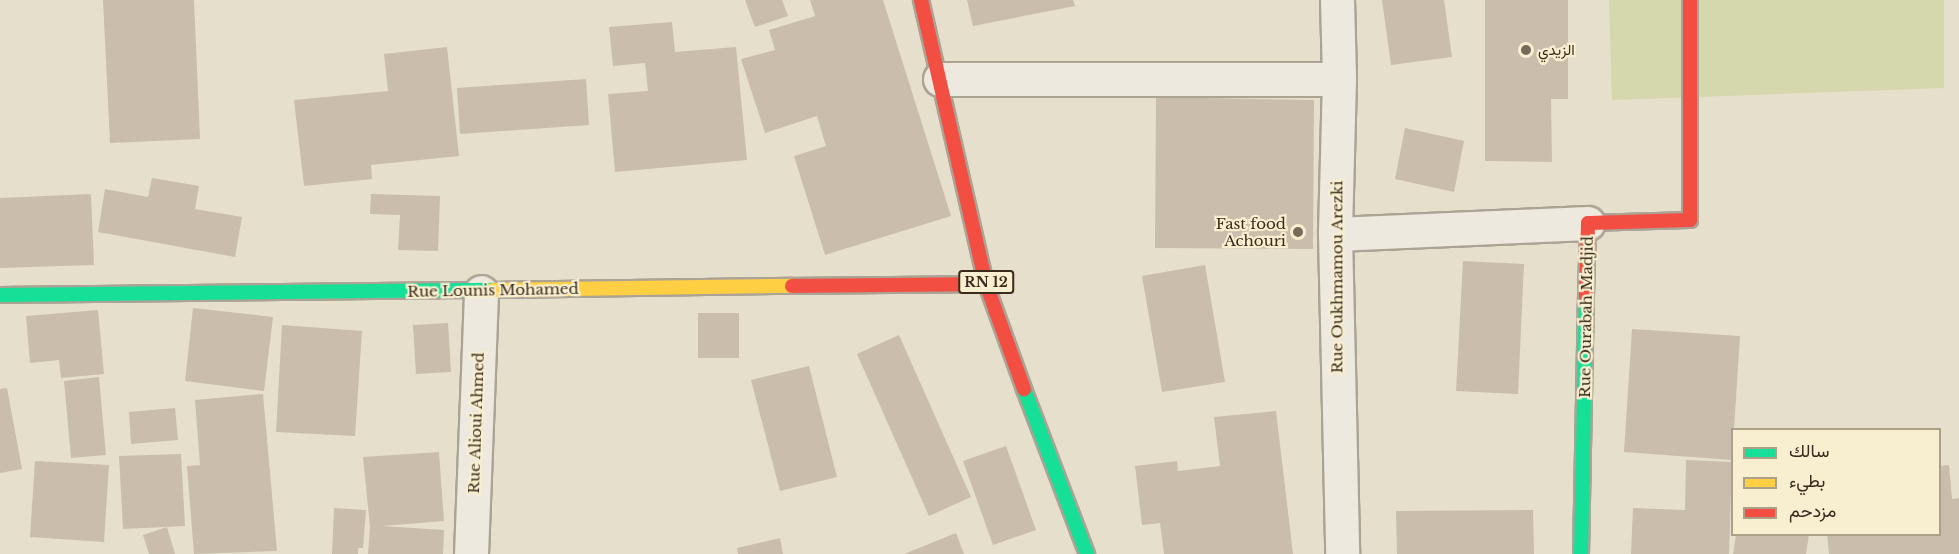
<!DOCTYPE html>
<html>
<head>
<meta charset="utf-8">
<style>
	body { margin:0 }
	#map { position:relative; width:1959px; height:554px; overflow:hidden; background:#e6dfcb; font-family:"Libre Baskerville",Vazirmatn,serif }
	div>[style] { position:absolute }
	.green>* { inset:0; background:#d5d7ac }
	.building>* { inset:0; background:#cabdac }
	.roads { filter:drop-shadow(2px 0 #aba395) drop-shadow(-2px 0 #aba395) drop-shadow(0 2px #aba395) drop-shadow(0 -2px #aba395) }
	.street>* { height:33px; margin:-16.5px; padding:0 16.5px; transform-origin:16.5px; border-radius:16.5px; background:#ede9de }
	.fast>* { height:14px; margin:-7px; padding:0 7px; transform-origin:7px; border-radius:7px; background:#16e098 }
	.slow>* { height:14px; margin:-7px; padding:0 7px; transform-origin:7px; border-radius:7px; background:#ffcf43 }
	.jam>* { height:14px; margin:-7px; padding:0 7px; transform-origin:7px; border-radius:7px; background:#f24e42 }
	.dots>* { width:16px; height:16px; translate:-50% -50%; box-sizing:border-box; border:3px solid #f8eed0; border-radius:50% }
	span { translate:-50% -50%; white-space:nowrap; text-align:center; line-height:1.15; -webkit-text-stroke:4.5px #f8eed0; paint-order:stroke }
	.shield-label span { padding:2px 4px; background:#f8eed0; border:2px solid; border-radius:4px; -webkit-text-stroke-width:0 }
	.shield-label { font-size:14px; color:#3a2b1c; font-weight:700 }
	.poi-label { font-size:15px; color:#3a2b1c }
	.left { translate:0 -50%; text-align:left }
	.right { translate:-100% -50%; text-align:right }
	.street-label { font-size:15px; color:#3a2b1c }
	.legend { position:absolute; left:1731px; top:428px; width:210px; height:108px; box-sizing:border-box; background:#f8eed0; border:2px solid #aca088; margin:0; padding:8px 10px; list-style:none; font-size:18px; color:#3a2b1c }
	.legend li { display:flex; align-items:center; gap:12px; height:30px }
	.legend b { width:30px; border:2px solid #aca088 }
</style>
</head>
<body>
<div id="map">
	<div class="green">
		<div style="clip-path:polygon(1609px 0,1944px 0,1944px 88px,1612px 100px)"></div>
	</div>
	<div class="building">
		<div style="clip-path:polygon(103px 0,194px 0,200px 139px,110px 143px)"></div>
		<div style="clip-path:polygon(745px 0,782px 0,788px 16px,755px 27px)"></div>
		<div style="clip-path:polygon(810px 0,883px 0,951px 216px,825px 255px,794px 156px,826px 146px,817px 116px,765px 133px,741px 59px,775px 50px,769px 30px,815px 16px)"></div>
		<div style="clip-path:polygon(967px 0,1073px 0,1075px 6px,973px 26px)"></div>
		<div style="clip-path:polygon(1382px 0,1444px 0,1452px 57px,1391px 65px)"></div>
		<div style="clip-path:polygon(1485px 0,1568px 0,1568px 99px,1551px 99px,1552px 162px,1485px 161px)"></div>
		<div style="clip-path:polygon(672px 22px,675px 52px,736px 47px,747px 160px,615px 172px,608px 94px,648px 91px,645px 63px,613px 66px,609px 27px)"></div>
		<div style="clip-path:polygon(447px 47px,459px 156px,371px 165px,372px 179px,304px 186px,294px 100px,388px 91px,384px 54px)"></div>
		<div style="clip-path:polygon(586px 79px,589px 125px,460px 134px,457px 88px)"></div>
		<div style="clip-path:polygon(1156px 97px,1314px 100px,1313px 249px,1155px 248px)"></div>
		<div style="clip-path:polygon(1405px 128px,1464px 141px,1454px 192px,1395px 179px)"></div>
		<div style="clip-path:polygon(152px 178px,199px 186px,195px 209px,242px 217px,235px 257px,98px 232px,105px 189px,148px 197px)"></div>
		<div style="clip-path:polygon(91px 194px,94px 265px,0 268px,0 198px)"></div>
		<div style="clip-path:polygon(371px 194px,440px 196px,438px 251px,398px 250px,400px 215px,370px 214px)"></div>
		<div style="clip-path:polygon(1463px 261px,1524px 264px,1518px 394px,1456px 391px)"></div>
		<div style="clip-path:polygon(1205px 265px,1225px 382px,1162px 392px,1142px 276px)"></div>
		<div style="clip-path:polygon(193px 308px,273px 317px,264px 391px,185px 381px)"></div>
		<div style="clip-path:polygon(98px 310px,104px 374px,61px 378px,59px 360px,30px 363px,26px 316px)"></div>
		<div style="clip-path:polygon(698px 313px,739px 313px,739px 358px,698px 358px)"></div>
		<div style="clip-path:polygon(448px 323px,451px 372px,416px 374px,413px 325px)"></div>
		<div style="clip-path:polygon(282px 325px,362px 331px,355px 436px,276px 432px)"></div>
		<div style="clip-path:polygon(1632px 329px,1740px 336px,1732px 460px,1624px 452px)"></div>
		<div style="clip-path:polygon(899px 335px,971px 497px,929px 516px,857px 354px)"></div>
		<div style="clip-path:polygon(809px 366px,837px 477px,780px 491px,751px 380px)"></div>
		<div style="clip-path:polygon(99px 377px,106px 455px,71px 458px,64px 381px)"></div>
		<div style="clip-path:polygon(7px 388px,22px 469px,0 473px,0 389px)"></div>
		<div style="clip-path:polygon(263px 394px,277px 551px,194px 554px,187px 466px,200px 465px,195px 400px)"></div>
		<div style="clip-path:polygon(175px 408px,178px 440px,131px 444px,129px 412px)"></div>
		<div style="clip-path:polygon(1276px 411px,1293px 554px,1164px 554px,1160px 523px,1142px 525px,1135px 466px,1177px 461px,1178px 471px,1220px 466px,1214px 417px)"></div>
		<div style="clip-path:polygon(1006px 446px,1036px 530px,993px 545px,963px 461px)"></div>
		<div style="clip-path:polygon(439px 452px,444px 521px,382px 526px,444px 530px,443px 554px,368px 554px,370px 527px,363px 457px)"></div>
		<div style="clip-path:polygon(181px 454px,185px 526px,123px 529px,119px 456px)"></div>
		<div style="clip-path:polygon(1686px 460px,1732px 462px,1729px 554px,1631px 554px,1633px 508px,1685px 510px)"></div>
		<div style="clip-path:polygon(35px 461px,109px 465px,104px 542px,30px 537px)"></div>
		<div style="clip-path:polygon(1949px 465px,1952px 499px,1959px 498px,1959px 554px,1829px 554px,1827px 534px,1940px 534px,1940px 466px)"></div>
		<div style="clip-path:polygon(334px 508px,366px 510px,363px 548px,358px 548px,358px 554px,332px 554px)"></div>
		<div style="clip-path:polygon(1533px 510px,1534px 554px,1397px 554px,1396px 511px)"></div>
		<div style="clip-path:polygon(167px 527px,175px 554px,149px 554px,143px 535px)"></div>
		<div style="clip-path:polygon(956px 533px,964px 554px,904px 554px)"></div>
		<div style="clip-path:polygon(1736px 534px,1809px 534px,1806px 554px,1733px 554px)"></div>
		<div style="clip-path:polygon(780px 538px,783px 554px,738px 554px,737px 548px)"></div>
	</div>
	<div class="roads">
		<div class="street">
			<div style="left:1337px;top:0;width:79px;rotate:88.5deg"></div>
			<div style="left:1339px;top:79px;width:155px;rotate:91.5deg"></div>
			<div style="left:1335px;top:234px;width:320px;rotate:88.7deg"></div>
			<div style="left:940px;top:79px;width:399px"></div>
			<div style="left:1335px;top:234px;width:253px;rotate:-2.5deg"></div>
			<div style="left:471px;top:554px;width:262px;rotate:-87.8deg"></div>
		</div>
		<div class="fast">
			<div style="left:0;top:295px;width:493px;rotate:-0.6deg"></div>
			<div style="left:1024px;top:389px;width:177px;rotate:69.1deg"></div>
			<div style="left:1581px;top:554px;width:258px;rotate:-88.9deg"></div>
		</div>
		<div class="slow">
			<div style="left:493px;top:290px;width:299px;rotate:-0.8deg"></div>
		</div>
		<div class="jam">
			<div style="left:921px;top:0;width:291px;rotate:77.1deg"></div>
			<div style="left:986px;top:284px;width:112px;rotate:70.1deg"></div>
			<div style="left:792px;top:286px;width:194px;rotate:-0.6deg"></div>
			<div style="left:1586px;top:296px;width:73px;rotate:-88.4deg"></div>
			<div style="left:1588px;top:223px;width:102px;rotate:-1.7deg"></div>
			<div style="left:1690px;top:220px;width:220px;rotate:-90deg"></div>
		</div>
	</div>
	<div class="dots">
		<div style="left:1526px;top:50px;background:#766a59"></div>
		<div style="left:1298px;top:232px;background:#766a59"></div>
	</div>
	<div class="shield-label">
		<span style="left:986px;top:282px">RN 12</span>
	</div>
	<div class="poi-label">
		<span class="left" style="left:1538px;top:50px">الزيدي</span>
		<span class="right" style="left:1286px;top:232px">Fast food<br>Achouri</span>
	</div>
	<div class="street-label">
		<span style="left:1337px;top:277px;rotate:-90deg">Rue Oukhmamou Arezki</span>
		<span style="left:493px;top:290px;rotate:-1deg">Rue Lounis Mohamed</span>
		<span style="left:1586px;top:317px;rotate:-89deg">Rue Ourabah Madjid</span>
		<span style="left:476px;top:423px;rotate:-88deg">Rue Alioui Ahmed</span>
	</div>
	<ul class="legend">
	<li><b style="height:8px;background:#16e098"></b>سالك</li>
	<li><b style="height:8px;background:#ffcf43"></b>بطيء</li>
	<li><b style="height:8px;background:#f24e42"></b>مزدحم</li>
	</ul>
</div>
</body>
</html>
